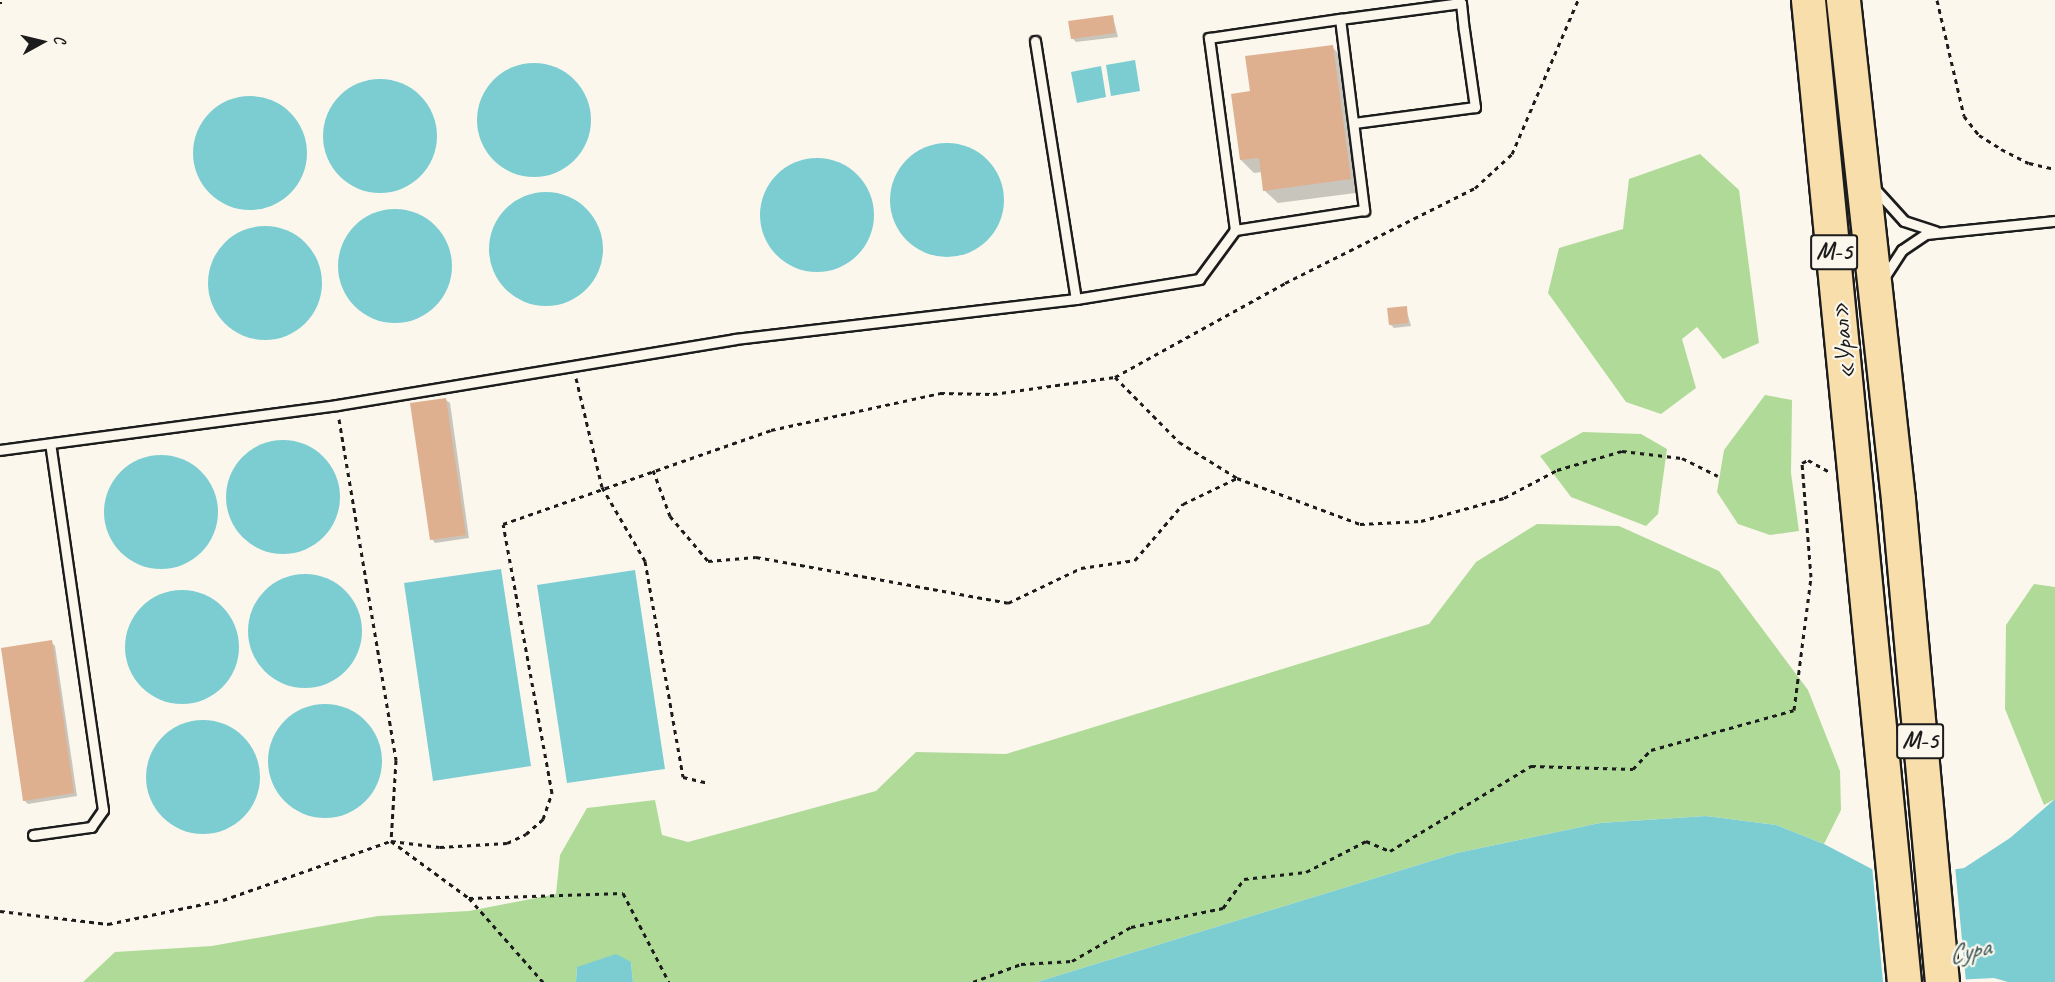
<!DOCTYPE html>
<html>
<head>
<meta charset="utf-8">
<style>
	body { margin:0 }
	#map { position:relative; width:2055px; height:982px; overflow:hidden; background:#fbf7ec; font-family:Caveat,sans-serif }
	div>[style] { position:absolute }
	.green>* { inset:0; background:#afda98 }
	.water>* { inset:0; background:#7ccdd2 }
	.round { border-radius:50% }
	.pier>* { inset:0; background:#fbf7ec }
	.shadow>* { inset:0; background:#0003 }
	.building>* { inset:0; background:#deb090 }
	.path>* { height:3px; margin-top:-1.5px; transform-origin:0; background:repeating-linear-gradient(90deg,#1c1c1c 0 4.5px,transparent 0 9px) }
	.roads { filter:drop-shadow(2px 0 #1c1c1c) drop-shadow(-2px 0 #1c1c1c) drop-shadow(0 2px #1c1c1c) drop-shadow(0 -2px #1c1c1c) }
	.lane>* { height:9px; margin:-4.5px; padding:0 4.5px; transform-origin:4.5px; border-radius:4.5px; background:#fbf7ec }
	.highway>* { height:33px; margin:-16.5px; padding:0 16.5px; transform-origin:16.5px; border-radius:16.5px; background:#f8deab }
	.rail>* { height:7px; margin-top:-3.5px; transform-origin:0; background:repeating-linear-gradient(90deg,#fbf7ec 0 14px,#1c1c1c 0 28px); box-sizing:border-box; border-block:2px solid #1c1c1c }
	span { translate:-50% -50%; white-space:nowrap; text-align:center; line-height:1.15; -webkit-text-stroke:4.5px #fbf7ec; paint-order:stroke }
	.shield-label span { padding:2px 4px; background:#fbf7ec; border:2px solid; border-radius:4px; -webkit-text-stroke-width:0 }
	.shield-label { font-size:24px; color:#1c1c1c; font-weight:700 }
	.street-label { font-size:26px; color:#1c1c1c }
	.water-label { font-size:27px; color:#3e5a5c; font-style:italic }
	.north { position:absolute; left:12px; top:12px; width:60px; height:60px; -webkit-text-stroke:4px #fbf7ec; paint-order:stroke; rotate:82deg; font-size:16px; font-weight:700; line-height:24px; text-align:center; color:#1c1c1c }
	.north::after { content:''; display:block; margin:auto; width:21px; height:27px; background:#1c1c1c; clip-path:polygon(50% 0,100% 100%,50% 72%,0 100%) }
</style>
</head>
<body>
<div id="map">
	<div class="green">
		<div style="clip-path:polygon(1700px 154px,1739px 190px,1759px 343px,1723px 359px,1697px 327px,1682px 339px,1696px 388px,1661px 414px,1626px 402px,1548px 293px,1559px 248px,1623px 229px,1629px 179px)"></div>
		<div style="clip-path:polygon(1765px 395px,1792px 400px,1791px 473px,1799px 531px,1770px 535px,1738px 524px,1717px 492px,1724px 450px)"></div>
		<div style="clip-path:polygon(1583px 432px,1641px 434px,1667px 449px,1658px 514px,1646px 526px,1571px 497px,1540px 456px)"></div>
		<div style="clip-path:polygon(1537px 524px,1619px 526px,1719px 571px,1808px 690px,1840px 771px,1841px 810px,1824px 844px,1776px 825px,1706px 816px,1600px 823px,1457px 853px,1037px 982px,633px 982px,631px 962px,577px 967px,576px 982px,83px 982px,115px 952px,212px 946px,378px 916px,469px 911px,556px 894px,560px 855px,587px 808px,655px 800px,662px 835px,688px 842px,876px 791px,916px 752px,1006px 754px,1429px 624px,1476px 562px)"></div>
		<div style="clip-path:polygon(2034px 584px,2055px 587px,2055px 799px,2044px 805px,2005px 709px,2006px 625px)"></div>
	</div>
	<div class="water">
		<div style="clip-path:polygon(1135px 60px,1140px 91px,1111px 96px,1106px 65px)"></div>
		<div class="round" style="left:477px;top:63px;width:114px;height:114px"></div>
		<div style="clip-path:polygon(1101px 66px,1106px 97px,1077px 103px,1071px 72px)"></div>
		<div class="round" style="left:323px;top:79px;width:114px;height:114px"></div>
		<div class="round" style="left:193px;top:96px;width:114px;height:114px"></div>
		<div class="round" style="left:890px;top:143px;width:114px;height:114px"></div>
		<div class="round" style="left:760px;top:158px;width:114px;height:114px"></div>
		<div class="round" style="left:489px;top:192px;width:114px;height:114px"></div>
		<div class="round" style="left:338px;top:209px;width:114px;height:114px"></div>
		<div class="round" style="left:208px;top:226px;width:114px;height:114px"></div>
		<div class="round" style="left:226px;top:440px;width:114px;height:114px"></div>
		<div class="round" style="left:104px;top:455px;width:114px;height:114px"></div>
		<div style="clip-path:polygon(501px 569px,531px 766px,433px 781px,404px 583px)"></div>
		<div style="clip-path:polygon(635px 570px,665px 769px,567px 783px,537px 585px)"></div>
		<div class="round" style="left:248px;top:574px;width:114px;height:114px"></div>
		<div class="round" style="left:125px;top:590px;width:114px;height:114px"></div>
		<div class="round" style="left:268px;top:704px;width:114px;height:114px"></div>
		<div class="round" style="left:146px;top:720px;width:114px;height:114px"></div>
		<div style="clip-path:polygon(2055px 799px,2055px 982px,2008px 982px,1994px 978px,1914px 982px,1037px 982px,1457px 853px,1600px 823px,1706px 816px,1776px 825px,1824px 844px,1891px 879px,1964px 868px,2010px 838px)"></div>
		<div style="clip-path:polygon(616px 954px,631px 962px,633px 982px,576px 982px,577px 967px)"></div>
	</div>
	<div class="pier">
		<div style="clip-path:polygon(1872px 866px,1892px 876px,1955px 866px,1966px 982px,1883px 982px)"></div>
	</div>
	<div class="shadow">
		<div style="clip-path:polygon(1113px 17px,1118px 37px,1076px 42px,1072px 38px)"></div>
		<div style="clip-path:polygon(1332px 47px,1345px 60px,1363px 192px,1278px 203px,1264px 190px,1262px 172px,1254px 173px,1241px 160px,1252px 92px)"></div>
		<div style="clip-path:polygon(1406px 308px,1411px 326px,1394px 328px,1390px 324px)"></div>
		<div style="clip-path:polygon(446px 400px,450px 403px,469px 538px,435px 543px,432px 539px)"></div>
		<div style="clip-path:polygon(51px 642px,55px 646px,77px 796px,28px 804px,24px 800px)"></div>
	</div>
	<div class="building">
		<div style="clip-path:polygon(1113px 15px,1115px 33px,1071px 39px,1068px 21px)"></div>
		<div style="clip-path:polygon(1333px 45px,1351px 179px,1263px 191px,1259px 158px,1240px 160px,1231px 94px,1250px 91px,1245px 56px)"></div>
		<div style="clip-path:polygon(1407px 306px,1408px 323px,1389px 325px,1387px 308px)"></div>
		<div style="clip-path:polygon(446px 398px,466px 535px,430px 540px,410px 403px)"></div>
		<div style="clip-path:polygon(52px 640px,74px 793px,23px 801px,1px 648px)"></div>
	</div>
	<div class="path">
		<div style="left:1937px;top:0;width:119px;rotate:76.9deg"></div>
		<div style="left:1964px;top:116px;width:24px;rotate:52deg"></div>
		<div style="left:1979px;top:135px;width:26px;rotate:32deg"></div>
		<div style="left:2001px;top:149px;width:31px;rotate:27deg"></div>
		<div style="left:2029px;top:163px;width:27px;rotate:13deg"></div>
		<div style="left:1115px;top:377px;width:194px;rotate:-28.9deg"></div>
		<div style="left:1285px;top:283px;width:212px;rotate:-26.6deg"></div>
		<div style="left:1475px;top:188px;width:50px;rotate:-42.6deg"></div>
		<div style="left:1512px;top:154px;width:168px;rotate:-66.8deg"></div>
		<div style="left:576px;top:378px;width:112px;rotate:76.6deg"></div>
		<div style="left:602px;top:487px;width:86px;rotate:59.8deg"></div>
		<div style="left:645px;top:561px;width:219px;rotate:80deg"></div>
		<div style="left:683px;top:777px;width:23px;rotate:13deg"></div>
		<div style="left:339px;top:419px;width:346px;rotate:80.5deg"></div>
		<div style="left:396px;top:760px;width:81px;rotate:93.5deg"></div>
		<div style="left:391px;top:841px;width:97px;rotate:36.2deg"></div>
		<div style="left:469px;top:898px;width:112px;rotate:48.6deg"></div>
		<div style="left:653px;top:470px;width:49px;rotate:69.7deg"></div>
		<div style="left:670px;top:516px;width:59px;rotate:49.8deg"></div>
		<div style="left:708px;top:561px;width:48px;rotate:-4.8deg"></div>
		<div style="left:756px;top:557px;width:256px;rotate:10.3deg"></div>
		<div style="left:1008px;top:603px;width:81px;rotate:-25.6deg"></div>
		<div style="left:1081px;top:568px;width:55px;rotate:-8.4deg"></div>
		<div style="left:1135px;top:560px;width:74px;rotate:-49.4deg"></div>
		<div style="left:1183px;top:504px;width:60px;rotate:-25.7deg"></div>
		<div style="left:469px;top:898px;width:154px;rotate:-1.9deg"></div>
		<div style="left:623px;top:893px;width:100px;rotate:62.7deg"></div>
		<div style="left:0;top:911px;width:109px;rotate:6.9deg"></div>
		<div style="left:108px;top:924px;width:117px;rotate:-11.8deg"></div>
		<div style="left:223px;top:900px;width:178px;rotate:-19.4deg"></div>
		<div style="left:391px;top:841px;width:49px;rotate:7deg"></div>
		<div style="left:440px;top:847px;width:67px;rotate:-3.4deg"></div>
		<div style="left:507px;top:843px;width:21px;rotate:-25deg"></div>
		<div style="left:526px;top:834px;width:23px;rotate:-41deg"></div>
		<div style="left:543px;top:819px;width:28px;rotate:-71deg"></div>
		<div style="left:552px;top:793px;width:273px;rotate:-100.3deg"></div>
		<div style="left:503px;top:524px;width:284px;rotate:-19.3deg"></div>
		<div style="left:771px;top:430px;width:173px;rotate:-12.3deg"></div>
		<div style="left:940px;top:393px;width:53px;rotate:1.1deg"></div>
		<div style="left:993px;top:394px;width:123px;rotate:-7.9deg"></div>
		<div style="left:1115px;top:377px;width:91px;rotate:45.4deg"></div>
		<div style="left:1179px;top:442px;width:68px;rotate:31.8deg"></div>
		<div style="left:1237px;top:478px;width:131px;rotate:20.5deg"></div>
		<div style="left:1360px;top:524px;width:61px;rotate:-2.8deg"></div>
		<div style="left:1421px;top:521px;width:86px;rotate:-15.5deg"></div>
		<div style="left:1504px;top:498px;width:60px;rotate:-27.8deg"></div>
		<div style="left:1557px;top:470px;width:68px;rotate:-16.3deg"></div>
		<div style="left:1622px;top:451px;width:60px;rotate:6.7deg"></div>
		<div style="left:1682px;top:458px;width:40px;rotate:26.6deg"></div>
		<div style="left:973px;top:982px;width:51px;rotate:-20.6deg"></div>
		<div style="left:1021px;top:964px;width:51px;rotate:-3.4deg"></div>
		<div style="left:1072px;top:961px;width:68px;rotate:-30deg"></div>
		<div style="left:1131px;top:927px;width:94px;rotate:-11.7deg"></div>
		<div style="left:1223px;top:908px;width:36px;rotate:-54deg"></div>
		<div style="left:1244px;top:879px;width:62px;rotate:-6.4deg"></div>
		<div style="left:1306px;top:872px;width:68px;rotate:-27.3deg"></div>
		<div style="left:1366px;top:841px;width:26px;rotate:23deg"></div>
		<div style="left:1390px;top:851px;width:165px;rotate:-31.1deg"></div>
		<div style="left:1531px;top:766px;width:102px;rotate:1.7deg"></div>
		<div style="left:1633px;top:769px;width:26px;rotate:-47deg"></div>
		<div style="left:1651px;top:750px;width:148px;rotate:-15.6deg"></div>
		<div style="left:1794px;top:710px;width:134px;rotate:-82.7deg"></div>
		<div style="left:1811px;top:577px;width:114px;rotate:-94.5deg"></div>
		<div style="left:1802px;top:463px;width:7px;rotate:-27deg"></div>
		<div style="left:1808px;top:460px;width:23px;rotate:29deg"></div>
	</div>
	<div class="roads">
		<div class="lane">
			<div style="left:1340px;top:19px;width:122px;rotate:-7.5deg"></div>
			<div style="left:1461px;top:3px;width:27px;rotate:84deg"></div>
			<div style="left:1464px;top:30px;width:78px;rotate:81.9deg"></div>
			<div style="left:1475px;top:107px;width:122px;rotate:172.5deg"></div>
			<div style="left:1035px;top:41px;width:261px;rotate:81deg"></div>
			<div style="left:1875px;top:189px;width:43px;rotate:47.8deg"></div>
			<div style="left:1904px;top:221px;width:33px;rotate:18deg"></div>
			<div style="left:1885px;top:276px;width:31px;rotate:-57deg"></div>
			<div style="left:1902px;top:250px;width:29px;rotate:-34deg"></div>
			<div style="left:1926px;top:234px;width:130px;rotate:-5.8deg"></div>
			<div style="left:0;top:450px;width:340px;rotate:-7.6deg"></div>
			<div style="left:337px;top:405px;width:403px;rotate:-9.4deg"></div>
			<div style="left:735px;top:339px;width:343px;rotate:-6.7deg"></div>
			<div style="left:1076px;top:299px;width:125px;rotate:-9.2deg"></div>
			<div style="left:1199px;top:279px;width:61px;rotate:-53.7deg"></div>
			<div style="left:1235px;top:230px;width:194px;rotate:-97.7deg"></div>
			<div style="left:1209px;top:38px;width:132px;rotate:-8.3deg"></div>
			<div style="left:1340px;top:19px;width:193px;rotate:82.8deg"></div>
			<div style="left:1364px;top:210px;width:131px;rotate:171.2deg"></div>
			<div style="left:33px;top:835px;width:59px;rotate:-7.9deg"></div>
			<div style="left:91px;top:827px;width:21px;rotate:-55deg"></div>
			<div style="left:103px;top:810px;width:370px;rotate:-98.2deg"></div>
		</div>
		<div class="highway">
			<div style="left:1808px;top:0;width:987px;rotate:84.42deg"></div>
			<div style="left:1843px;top:0;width:502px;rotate:83.71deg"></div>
			<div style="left:1898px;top:499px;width:485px;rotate:84.8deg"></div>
		</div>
	</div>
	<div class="rail">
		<div style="left:0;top:0;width:2px"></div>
	</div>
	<div class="shield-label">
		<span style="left:1834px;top:252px">М-5</span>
		<span style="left:1920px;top:741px">М-5</span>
	</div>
	<div class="street-label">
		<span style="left:1843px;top:341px;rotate:-96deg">«Урал»</span>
	</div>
	<div class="water-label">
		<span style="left:1969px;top:951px;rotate:-13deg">Сура</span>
	</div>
	<div class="north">С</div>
</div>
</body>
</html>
